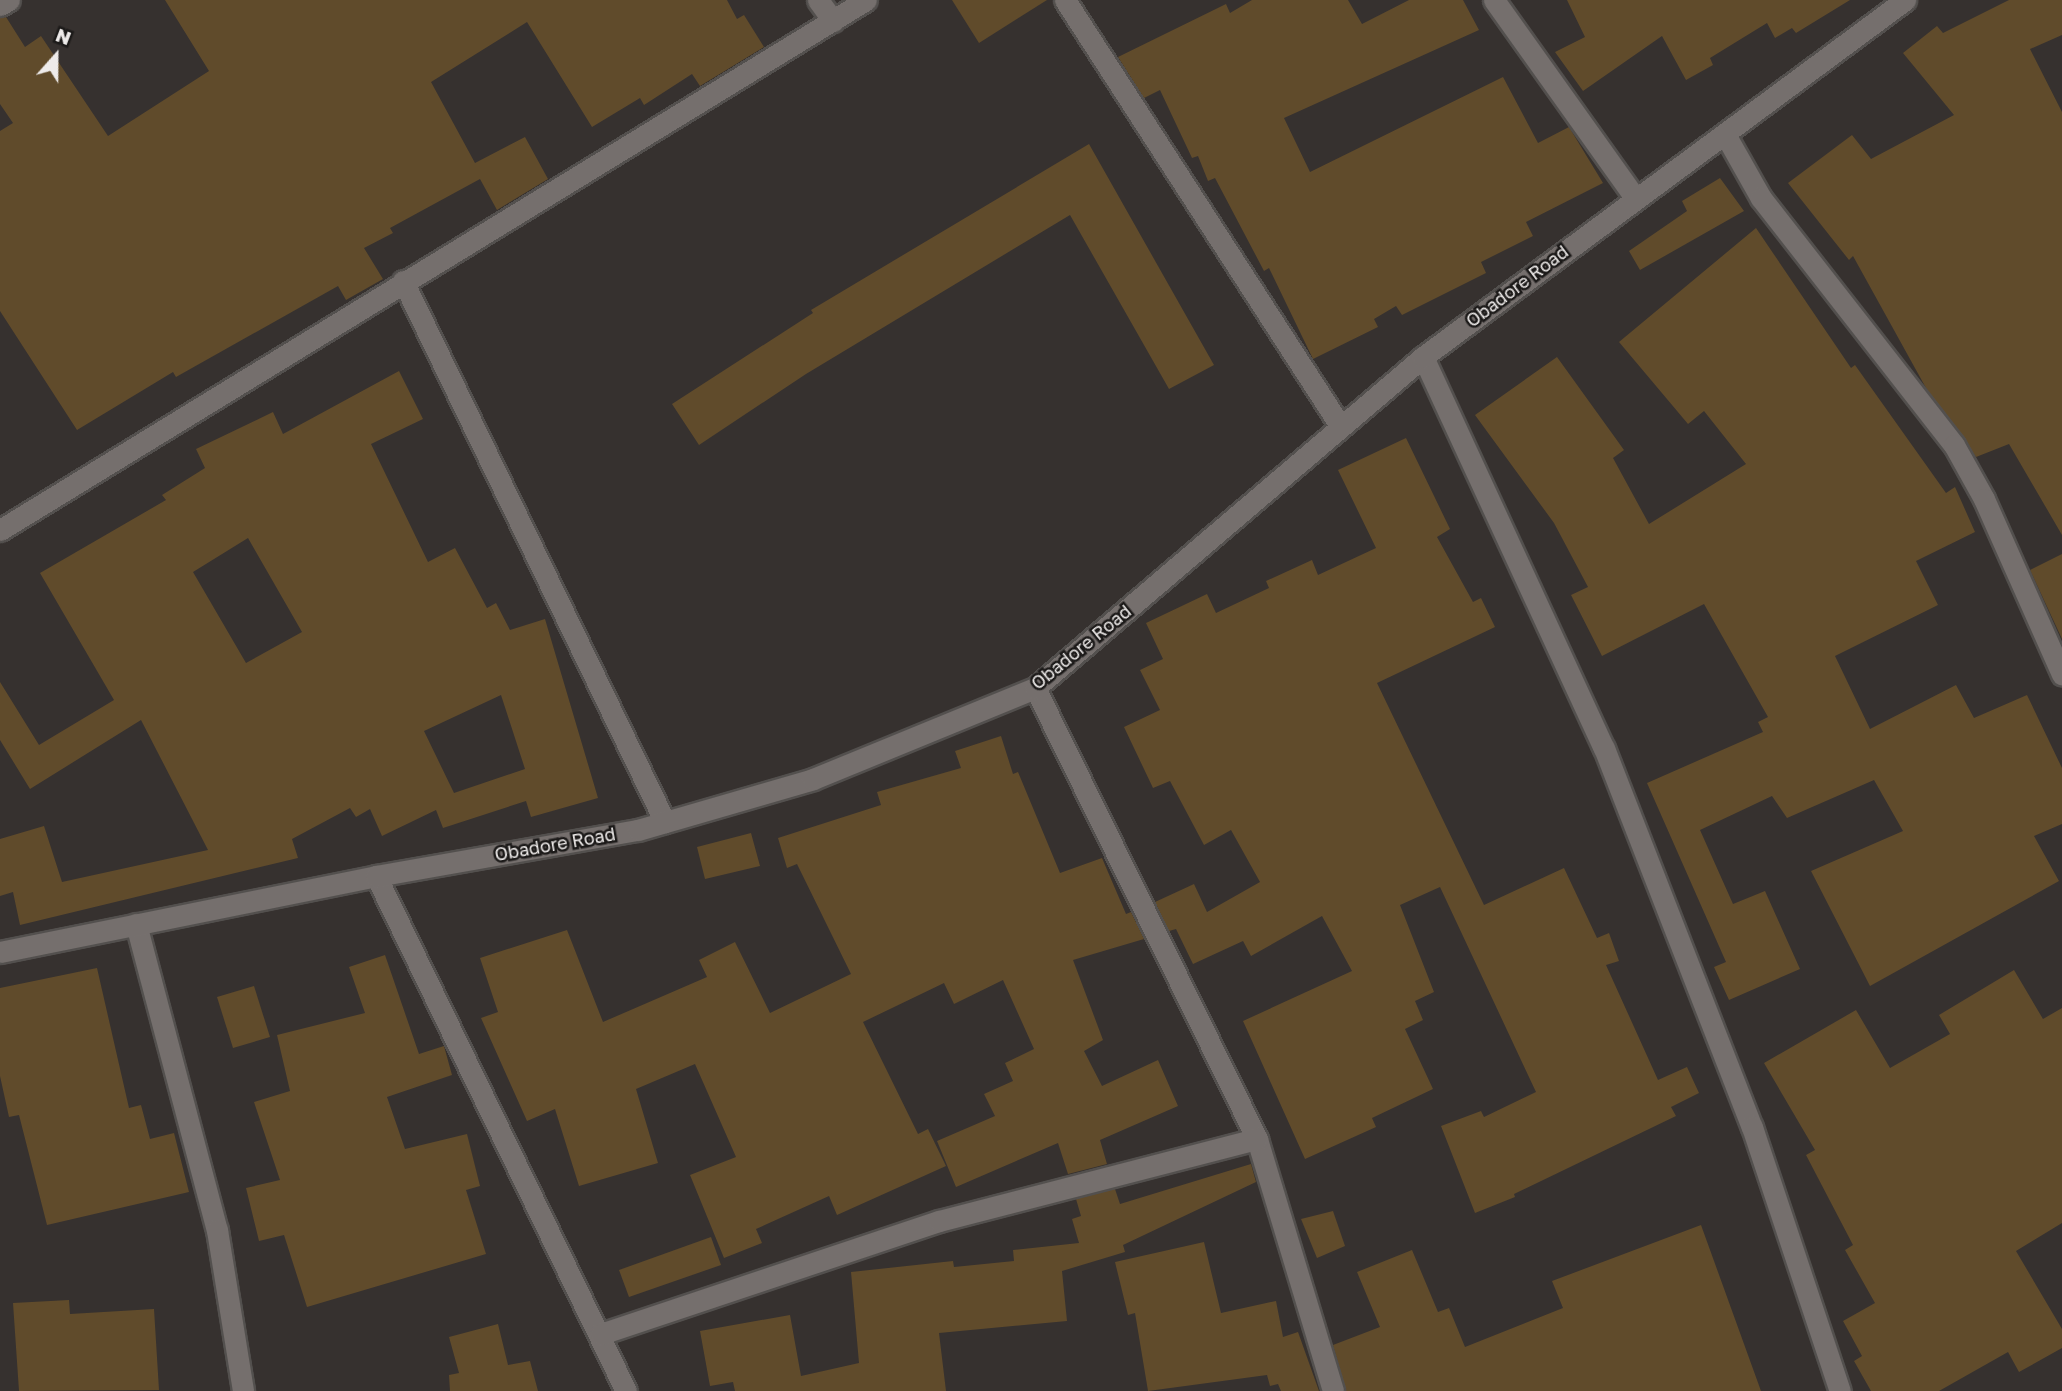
<!DOCTYPE html>
<html>
<head>
<meta charset="utf-8">
<style>
	body { margin:0 }
	#map { position:relative; width:2062px; height:1391px; overflow:hidden; background:#36312f; font-family:"Golos Text",sans-serif }
	div>[style] { position:absolute }
	.building>* { inset:0; background:#604b2b }
	.roads { filter:drop-shadow(2px 0 #53504e) drop-shadow(-2px 0 #53504e) drop-shadow(0 2px #53504e) drop-shadow(0 -2px #53504e) }
	.minor>* { height:21px; margin:-10.5px; padding:0 10.5px; transform-origin:10.5px; border-radius:10.5px; background:#756f6d }
	span { translate:-50% -50%; white-space:nowrap; text-align:center; line-height:1.15; -webkit-text-stroke:5px #1c1a19; paint-order:stroke }
	.street-label { font-size:18px; color:#eeebea }
	.north { position:absolute; left:21px; top:21px; width:70px; height:70px; -webkit-text-stroke:5px #1c1a19; paint-order:stroke; rotate:21deg; font-size:19px; font-weight:700; line-height:28px; text-align:center; color:#eeebea }
	.north::after { content:''; display:block; margin:auto; width:24px; height:32px; background:#eeebea; clip-path:polygon(50% 0,100% 100%,50% 72%,0 100%) }
</style>
</head>
<body>
<div id="map">
	<div class="building">
		<div style="clip-path:polygon(165px 0,727px 0,737px 19px,744px 15px,764px 47px,700px 86px,692px 74px,644px 105px,640px 98px,592px 127px,527px 22px,431px 82px,475px 163px,525px 137px,548px 179px,497px 210px,480px 179px,390px 228px,393px 233px,364px 248px,383px 279px,346px 300px,338px 286px,176px 377px,173px 372px,77px 430px,0 311px,0 131px,13px 123px,0 104px,0 18px,6px 17px,25px 47px,41px 36px,108px 136px,209px 71px)"></div>
		<div style="clip-path:polygon(952px 0,1047px 0,979px 43px)"></div>
		<div style="clip-path:polygon(1252px 0,1348px 0,1362px 24px,1409px 0,1463px 0,1479px 30px,1284px 118px,1310px 172px,1503px 77px,1538px 143px,1569px 127px,1603px 183px,1526px 222px,1533px 236px,1481px 262px,1486px 273px,1402px 315px,1396px 306px,1374px 319px,1378px 327px,1313px 359px,1269px 268px,1264px 271px,1215px 178px,1208px 181px,1198px 156px,1192px 158px,1160px 90px,1144px 98px,1118px 57px,1226px 4px,1230px 13px)"></div>
		<div style="clip-path:polygon(1567px 0,1850px 0,1796px 33px,1792px 28px,1775px 38px,1767px 23px,1710px 58px,1713px 65px,1686px 80px,1662px 36px,1583px 91px,1555px 52px,1585px 37px)"></div>
		<div style="clip-path:polygon(2009px 0,2062px 0,2062px 35px,2030px 49px,2062px 112px,2062px 535px,2009px 444px,1976px 457px,1926px 388px,1853px 256px,1849px 260px,1788px 183px,1852px 135px,1871px 159px,1954px 115px,1903px 53px,1937px 26px,1943px 33px)"></div>
		<div style="clip-path:polygon(1089px 144px,1214px 365px,1169px 389px,1070px 215px,806px 374px,699px 445px,672px 404px,813px 313px,811px 310px)"></div>
		<div style="clip-path:polygon(1720px 178px,1744px 211px,1640px 270px,1629px 251px,1687px 211px,1682px 201px)"></div>
		<div style="clip-path:polygon(1756px 228px,1851px 368px,1855px 365px,1946px 493px,1955px 487px,1975px 532px,1916px 561px,1938px 605px,1835px 656px,1870px 729px,1956px 685px,1974px 718px,2027px 695px,2062px 768px,2062px 824px,2034px 836px,2059px 881px,1870px 986px,1811px 871px,1903px 831px,1874px 780px,1787px 818px,1772px 796px,1700px 830px,1733px 904px,1765px 891px,1800px 969px,1729px 1000px,1714px 967px,1726px 962px,1647px 783px,1763px 732px,1758px 722px,1768px 717px,1704px 604px,1602px 656px,1571px 595px,1588px 587px,1554px 523px,1475px 415px,1557px 357px,1624px 450px,1613px 458px,1649px 524px,1746px 464px,1704px 411px,1688px 424px,1619px 342px)"></div>
		<div style="clip-path:polygon(evenodd,399px 371px,423px 419px,371px 444px,428px 562px,455px 548px,487px 608px,496px 603px,510px 630px,545px 619px,598px 798px,531px 817px,526px 801px,443px 828px,436px 810px,382px 836px,370px 809px,356px 817px,350px 808px,292px 839px,298px 858px,20px 925px,13px 892px,0 896px,0 839px,44px 826px,62px 882px,208px 850px,141px 720px,30px 789px,0 740px,0 682px,39px 745px,114px 700px,40px 573px,166px 500px,162px 495px,205px 468px,196px 449px,273px 412px,283px 434px,399px 371px,248px 538px,302px 632px,246px 663px,193px 572px,248px 538px,399px 371px,501px 695px,525px 769px,454px 793px,424px 731px,501px 695px)"></div>
		<div style="clip-path:polygon(1406px 438px,1450px 529px,1437px 537px,1473px 602px,1481px 598px,1495px 627px,1377px 683px,1484px 905px,1564px 868px,1597px 938px,1609px 933px,1619px 961px,1606px 965px,1658px 1080px,1687px 1067px,1699px 1093px,1671px 1107px,1676px 1116px,1514px 1194px,1515px 1197px,1475px 1213px,1441px 1126px,1481px 1111px,1484px 1117px,1536px 1092px,1440px 887px,1400px 905px,1434px 992px,1415px 1001px,1423px 1020px,1405px 1029px,1433px 1089px,1372px 1118px,1376px 1127px,1305px 1159px,1243px 1021px,1352px 971px,1322px 916px,1251px 956px,1243px 941px,1193px 964px,1176px 929px,1169px 931px,1155px 902px,1194px 884px,1207px 912px,1260px 882px,1231px 830px,1204px 845px,1170px 781px,1153px 788px,1124px 727px,1160px 710px,1140px 670px,1163px 659px,1146px 623px,1207px 594px,1216px 613px,1269px 588px,1266px 581px,1312px 560px,1318px 575px,1376px 548px,1338px 470px)"></div>
		<div style="clip-path:polygon(2062px 554px,2062px 639px,2030px 570px)"></div>
		<div style="clip-path:polygon(1001px 736px,1013px 774px,1018px 772px,1060px 873px,1102px 858px,1126px 914px,1131px 912px,1144px 939px,1073px 960px,1103px 1040px,1084px 1051px,1102px 1086px,1158px 1060px,1178px 1106px,1100px 1140px,1107px 1164px,1068px 1174px,1058px 1143px,956px 1187px,937px 1141px,995px 1116px,984px 1094px,1013px 1081px,1005px 1063px,1034px 1049px,1003px 980px,954px 1004px,944px 983px,863px 1022px,918px 1134px,928px 1129px,946px 1166px,837px 1215px,829px 1196px,756px 1229px,762px 1243px,724px 1258px,690px 1175px,736px 1157px,695px 1064px,636px 1089px,658px 1163px,579px 1186px,555px 1109px,527px 1121px,481px 1018px,498px 1012px,480px 958px,567px 930px,603px 1022px,707px 977px,699px 960px,735px 942px,770px 1013px,851px 974px,797px 864px,787px 868px,778px 838px,881px 805px,877px 792px,961px 768px,955px 751px)"></div>
		<div style="clip-path:polygon(751px 833px,760px 866px,705px 879px,697px 847px)"></div>
		<div style="clip-path:polygon(385px 955px,419px 1054px,444px 1046px,452px 1075px,387px 1097px,405px 1149px,467px 1134px,480px 1186px,466px 1190px,486px 1254px,307px 1307px,284px 1235px,259px 1241px,246px 1188px,280px 1180px,254px 1102px,290px 1091px,277px 1035px,365px 1013px,349px 967px)"></div>
		<div style="clip-path:polygon(97px 968px,129px 1108px,141px 1105px,150px 1139px,174px 1133px,189px 1192px,47px 1225px,19px 1115px,9px 1117px,0 1076px,0 988px)"></div>
		<div style="clip-path:polygon(2014px 970px,2043px 1019px,2062px 1008px,2062px 1223px,2016px 1251px,2062px 1329px,2062px 1348px,2019px 1372px,2008px 1352px,1939px 1391px,1871px 1391px,1854px 1361px,1862px 1356px,1843px 1321px,1875px 1303px,1845px 1250px,1853px 1245px,1806px 1155px,1815px 1150px,1764px 1063px,1856px 1010px,1890px 1068px,1950px 1034px,1939px 1015px)"></div>
		<div style="clip-path:polygon(254px 986px,270px 1037px,233px 1048px,217px 997px)"></div>
		<div style="clip-path:polygon(1251px 1164px,1256px 1182px,1123px 1245px,1125px 1252px,1062px 1271px,1067px 1321px,939px 1333px,946px 1391px,735px 1391px,733px 1382px,710px 1386px,700px 1331px,790px 1315px,801px 1376px,859px 1363px,851px 1272px,953px 1261px,954px 1267px,1014px 1261px,1013px 1250px,1079px 1243px,1072px 1219px,1081px 1216px,1076px 1199px,1115px 1189px,1120px 1204px)"></div>
		<div style="clip-path:polygon(1333px 1211px,1345px 1246px,1317px 1258px,1301px 1219px)"></div>
		<div style="clip-path:polygon(1701px 1225px,1761px 1391px,1346px 1391px,1333px 1345px,1380px 1327px,1357px 1272px,1412px 1250px,1438px 1312px,1449px 1308px,1465px 1347px,1563px 1308px,1552px 1281px)"></div>
		<div style="clip-path:polygon(711px 1237px,721px 1265px,629px 1297px,619px 1270px)"></div>
		<div style="clip-path:polygon(1204px 1242px,1221px 1313px,1276px 1301px,1283px 1337px,1298px 1332px,1319px 1391px,1281px 1391px,1278px 1384px,1270px 1386px,1267px 1375px,1148px 1391px,1135px 1313px,1128px 1315px,1115px 1262px)"></div>
		<div style="clip-path:polygon(69px 1300px,70px 1314px,154px 1309px,159px 1390px,19px 1391px,13px 1303px)"></div>
		<div style="clip-path:polygon(498px 1324px,508px 1365px,530px 1361px,538px 1391px,450px 1391px,449px 1375px,459px 1373px,449px 1337px)"></div>
	</div>
	<div class="roads">
		<div class="minor">
			<div style="left:818px;top:0;width:26px;rotate:54deg"></div>
			<div style="left:1065px;top:0;width:508px;rotate:57.12deg"></div>
			<div style="left:1494px;top:0;width:243px;rotate:54.5deg"></div>
			<div style="left:0;top:5px;width:10px;rotate:-29deg"></div>
			<div style="left:1726px;top:136px;width:71px;rotate:60.6deg"></div>
			<div style="left:1761px;top:198px;width:313px;rotate:52deg"></div>
			<div style="left:1954px;top:445px;width:62px;rotate:60.9deg"></div>
			<div style="left:1984px;top:499px;width:192px;rotate:66deg"></div>
			<div style="left:403px;top:281px;width:601px;rotate:64.16deg"></div>
			<div style="left:1423px;top:357px;width:431px;rotate:65.2deg"></div>
			<div style="left:1604px;top:748px;width:407px;rotate:68.7deg"></div>
			<div style="left:1752px;top:1127px;width:278px;rotate:71.6deg"></div>
			<div style="left:0;top:530px;width:1015px;rotate:-31.47deg"></div>
			<div style="left:1035px;top:688px;width:503px;rotate:63.79deg"></div>
			<div style="left:1257px;top:1139px;width:263px;rotate:73.2deg"></div>
			<div style="left:376px;top:876px;width:572px;rotate:64.11deg"></div>
			<div style="left:136px;top:924px;width:317px;rotate:75.2deg"></div>
			<div style="left:217px;top:1230px;width:163px;rotate:80.8deg"></div>
			<div style="left:0;top:952px;width:384px;rotate:-11.4deg"></div>
			<div style="left:376px;top:876px;width:266px;rotate:-10deg"></div>
			<div style="left:638px;top:830px;width:182px;rotate:-16.2deg"></div>
			<div style="left:813px;top:779px;width:240px;rotate:-22.3deg"></div>
			<div style="left:1035px;top:688px;width:510px;rotate:-40.47deg"></div>
			<div style="left:1423px;top:357px;width:600px;rotate:-36.53deg"></div>
			<div style="left:601px;top:1334px;width:356px;rotate:-18.5deg"></div>
			<div style="left:939px;top:1221px;width:328px;rotate:-14.5deg"></div>
		</div>
	</div>
	<div class="street-label">
		<span style="left:1517px;top:286px;rotate:-37deg">Obadore Road</span>
		<span style="left:1081px;top:647px;rotate:-39deg">Obadore Road</span>
		<span style="left:555px;top:844px;rotate:-10deg">Obadore Road</span>
	</div>
	<div class="north">N</div>
</div>
</body>
</html>
